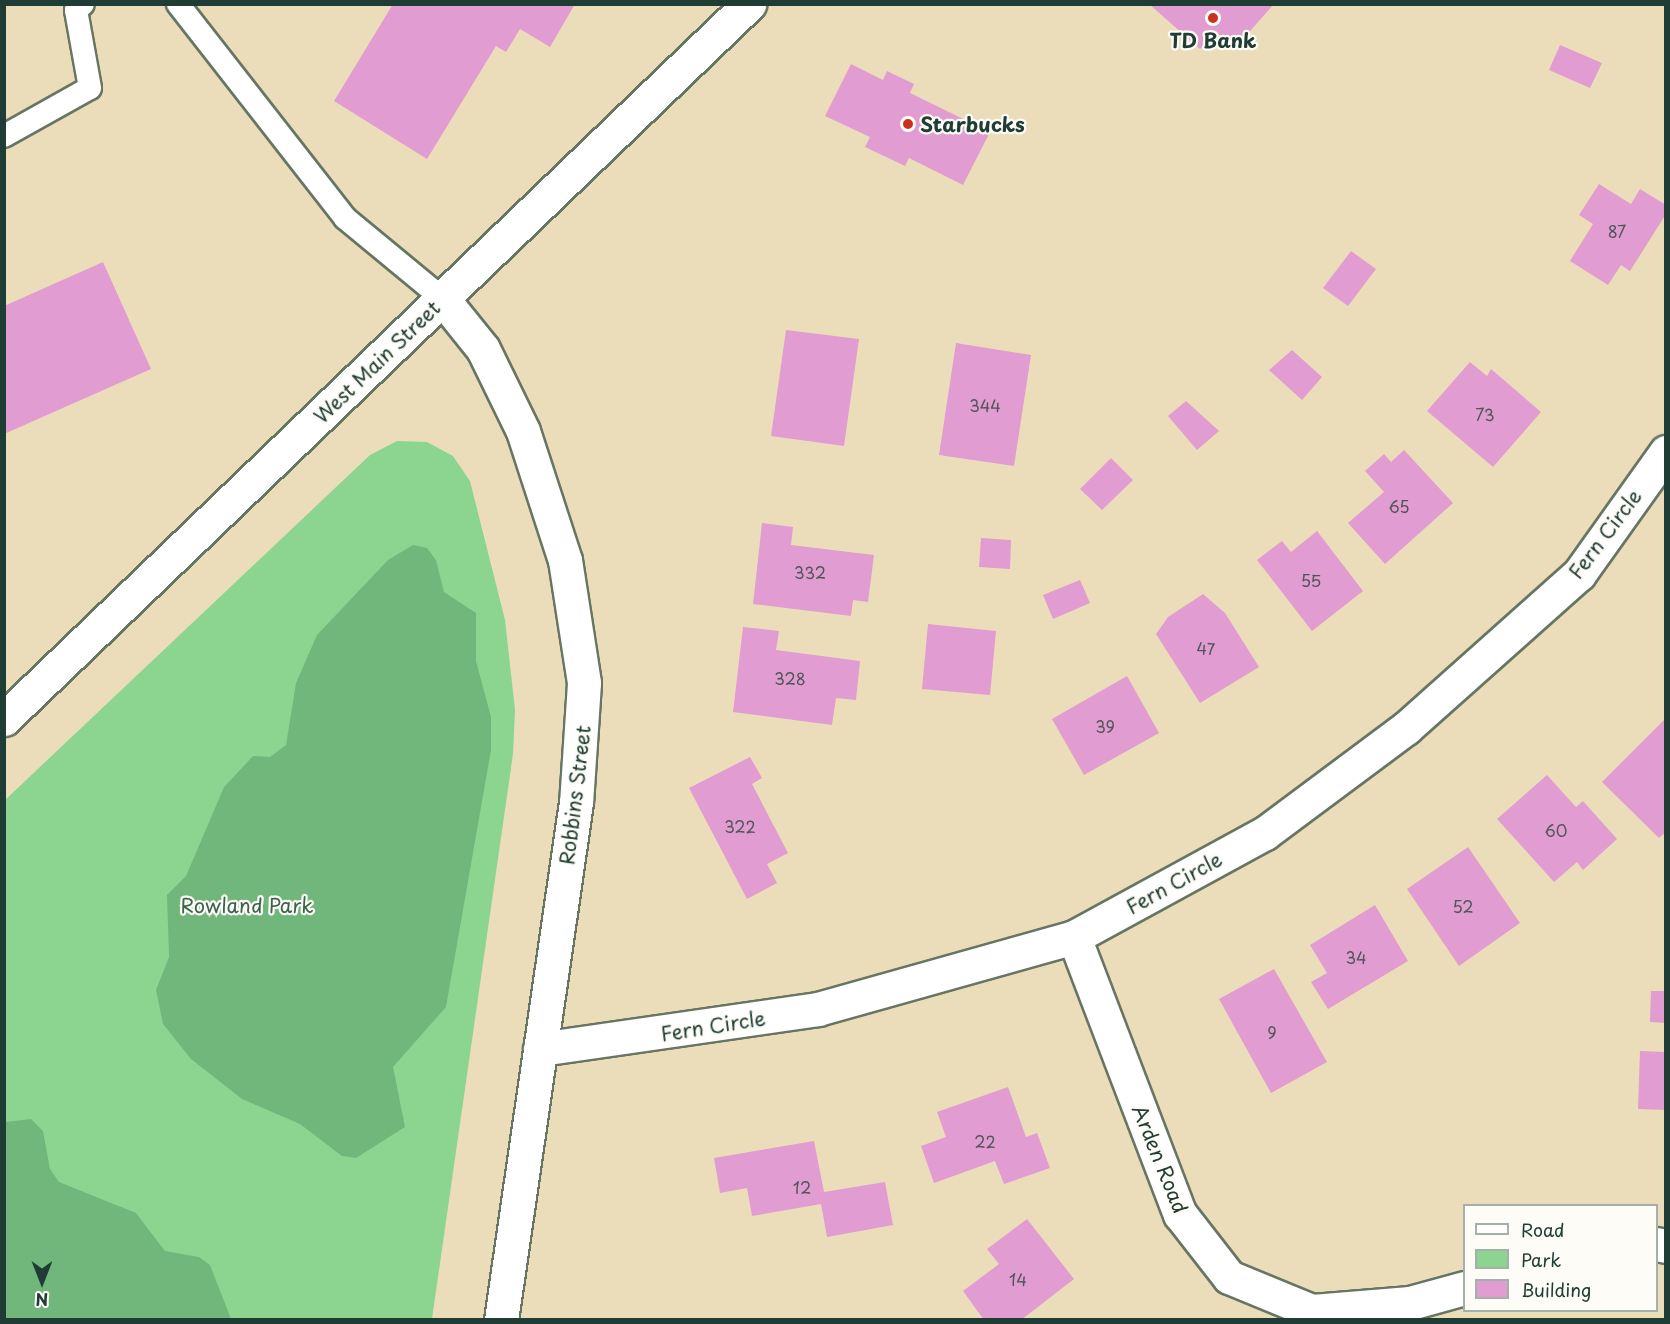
<!DOCTYPE html>
<html>
<head>
<meta charset="utf-8">
<style>
	body { margin:0 }
	#map { position:relative; width:1670px; height:1324px; overflow:hidden; background:#ecddba; font-family:"Playpen Sans",sans-serif }
	div>[style] { position:absolute }
	.green>* { inset:0; background:#8cd591 }
	.forest>* { inset:0; background:#71b67b }
	.building>* { inset:0; background:#e19cd1 }
	.roads { filter:drop-shadow(2px 0 #677563) drop-shadow(-2px 0 #677563) drop-shadow(0 2px #677563) drop-shadow(0 -2px #677563) }
	.service>* { height:22px; margin:-11px; padding:0 11px; transform-origin:11px; border-radius:11px; background:#fff }
	.minor>* { height:33px; margin:-16.5px; padding:0 16.5px; transform-origin:16.5px; border-radius:16.5px; background:#fff }
	.tertiary>* { height:33px; margin:-16.5px; padding:0 16.5px; transform-origin:16.5px; border-radius:16.5px; background:#fff }
	.secondary>* { height:33px; margin:-16.5px; padding:0 16.5px; transform-origin:16.5px; border-radius:16.5px; background:#fff }
	.dots>* { width:16px; height:16px; translate:-50% -50%; box-sizing:border-box; border:3px solid #fdfcf7; border-radius:50% }
	span { translate:-50% -50%; white-space:nowrap; text-align:center; line-height:1.15; -webkit-text-stroke:4.5px #fdfcf7; paint-order:stroke }
	.number-label { font-size:16px; color:#50555b }
	.number-label span { -webkit-text-stroke-width:0 }
	.poi-label { font-size:20px; color:#1f3d34; font-weight:700 }
	.left { translate:0 -50%; text-align:left }
	.street-label { font-size:20px; color:#1f3d34 }
	.park-label { font-size:20px; color:#3a634b }
	.frame { position:absolute; inset:0; border:6px solid #1f3d34; pointer-events:none }
	.legend { position:absolute; left:1463px; top:1204px; width:195px; height:108px; box-sizing:border-box; background:#fdfcf7; border:2px solid #a4b0a9; margin:0; padding:8px 10px; list-style:none; font-size:18px; color:#1f3d34 }
	.legend li { display:flex; align-items:center; gap:12px; height:30px }
	.legend b { width:30px; border:2px solid #a4b0a9 }
	.north { position:absolute; left:12px; top:1252px; width:60px; height:60px; -webkit-text-stroke:4px #fdfcf7; paint-order:stroke; rotate:180deg; font-size:16px; font-weight:700; line-height:24px; text-align:center; color:#1f3d34 }
	.north::after { content:''; display:block; margin:auto; width:21px; height:27px; background:#1f3d34; clip-path:polygon(50% 0,100% 100%,50% 72%,0 100%) }
</style>
</head>
<body>
<div id="map">
	<div class="green">
		<div style="clip-path:polygon(397px 441px,427px 442px,453px 456px,470px 481px,505px 620px,515px 710px,513px 754px,432px 1319px,5px 1320px,5px 800px,370px 455px)"></div>
	</div>
	<div class="forest">
		<div style="clip-path:polygon(413px 545px,427px 548px,436px 560px,444px 592px,476px 613px,476px 661px,491px 717px,491px 750px,446px 1007px,393px 1067px,405px 1127px,356px 1158px,342px 1156px,300px 1124px,242px 1099px,191px 1059px,163px 1024px,156px 990px,169px 957px,167px 895px,186px 876px,224px 787px,253px 756px,270px 757px,286px 745px,296px 683px,317px 635px,388px 560px)"></div>
		<div style="clip-path:polygon(31px 1119px,43px 1131px,50px 1169px,59px 1182px,136px 1213px,165px 1251px,199px 1257px,210px 1265px,231px 1319px,5px 1319px,5px 1122px)"></div>
	</div>
	<div class="building">
		<div style="clip-path:polygon(393px 4px,575px 4px,550px 47px,520px 29px,506px 52px,496px 46px,427px 159px,334px 101px)"></div>
		<div style="clip-path:polygon(1149px 4px,1274px 4px,1234px 49px,1216px 32px,1200px 49px)"></div>
		<div style="clip-path:polygon(1560px 45px,1602px 63px,1590px 88px,1549px 70px)"></div>
		<div style="clip-path:polygon(851px 64px,883px 80px,887px 71px,914px 84px,910px 93px,990px 132px,963px 185px,909px 158px,905px 166px,865px 147px,870px 137px,825px 116px)"></div>
		<div style="clip-path:polygon(1599px 184px,1631px 204px,1640px 189px,1666px 205px,1666px 214px,1630px 271px,1621px 265px,1608px 285px,1570px 261px,1593px 224px,1579px 215px)"></div>
		<div style="clip-path:polygon(1351px 251px,1376px 269px,1348px 306px,1323px 288px)"></div>
		<div style="clip-path:polygon(103px 262px,151px 369px,4px 434px,4px 306px)"></div>
		<div style="clip-path:polygon(786px 330px,859px 339px,844px 446px,771px 436px)"></div>
		<div style="clip-path:polygon(956px 343px,1031px 355px,1014px 466px,939px 455px)"></div>
		<div style="clip-path:polygon(1292px 350px,1322px 377px,1302px 400px,1269px 370px)"></div>
		<div style="clip-path:polygon(1470px 362px,1487px 376px,1491px 369px,1541px 412px,1493px 467px,1427px 411px)"></div>
		<div style="clip-path:polygon(1186px 401px,1219px 431px,1197px 450px,1168px 416px)"></div>
		<div style="clip-path:polygon(1404px 450px,1453px 503px,1385px 564px,1348px 523px,1384px 492px,1365px 471px,1384px 454px,1391px 462px)"></div>
		<div style="clip-path:polygon(1111px 458px,1133px 480px,1102px 510px,1080px 489px)"></div>
		<div style="clip-path:polygon(762px 523px,793px 527px,791px 545px,874px 555px,868px 602px,853px 600px,851px 616px,753px 604px)"></div>
		<div style="clip-path:polygon(1317px 531px,1363px 591px,1312px 631px,1257px 560px,1282px 541px,1291px 552px)"></div>
		<div style="clip-path:polygon(981px 538px,1011px 540px,1010px 569px,979px 567px)"></div>
		<div style="clip-path:polygon(1080px 580px,1090px 603px,1053px 619px,1043px 595px)"></div>
		<div style="clip-path:polygon(1203px 594px,1225px 613px,1259px 667px,1200px 703px,1156px 634px,1168px 617px)"></div>
		<div style="clip-path:polygon(928px 624px,996px 631px,990px 695px,922px 689px)"></div>
		<div style="clip-path:polygon(743px 627px,779px 631px,776px 650px,860px 661px,856px 700px,836px 698px,832px 725px,733px 712px)"></div>
		<div style="clip-path:polygon(1127px 676px,1159px 733px,1084px 775px,1052px 719px)"></div>
		<div style="clip-path:polygon(1666px 718px,1666px 832px,1659px 838px,1602px 782px)"></div>
		<div style="clip-path:polygon(750px 757px,762px 778px,752px 784px,788px 853px,767px 864px,777px 883px,747px 899px,689px 788px)"></div>
		<div style="clip-path:polygon(1547px 775px,1576px 807px,1583px 801px,1617px 839px,1583px 870px,1577px 862px,1554px 882px,1497px 819px)"></div>
		<div style="clip-path:polygon(1468px 847px,1520px 923px,1459px 966px,1407px 889px)"></div>
		<div style="clip-path:polygon(1375px 905px,1408px 961px,1328px 1009px,1311px 982px,1327px 973px,1310px 945px)"></div>
		<div style="clip-path:polygon(1274px 969px,1327px 1062px,1271px 1093px,1219px 999px)"></div>
		<div style="clip-path:polygon(1651px 991px,1666px 991px,1666px 1023px,1650px 1022px)"></div>
		<div style="clip-path:polygon(1640px 1051px,1666px 1052px,1666px 1110px,1638px 1109px)"></div>
		<div style="clip-path:polygon(1008px 1087px,1026px 1137px,1037px 1133px,1050px 1168px,1004px 1184px,995px 1161px,934px 1183px,921px 1146px,946px 1137px,937px 1112px)"></div>
		<div style="clip-path:polygon(814px 1141px,824px 1192px,885px 1182px,893px 1225px,827px 1237px,821px 1204px,752px 1216px,747px 1188px,720px 1193px,714px 1158px)"></div>
		<div style="clip-path:polygon(1027px 1219px,1074px 1279px,1021px 1320px,984px 1320px,963px 1291px,999px 1264px,987px 1249px)"></div>
	</div>
	<div class="roads">
		<div class="service">
			<div style="left:178px;top:4px;width:271px;rotate:52deg"></div>
			<div style="left:345px;top:218px;width:126px;rotate:39.5deg"></div>
			<div style="left:4px;top:136px;width:98px;rotate:-29.2deg"></div>
			<div style="left:90px;top:88px;width:79px;rotate:-100.2deg"></div>
			<div style="left:76px;top:10px;width:9px;rotate:-41deg"></div>
		</div>
		<div class="minor">
			<div style="left:1074px;top:937px;width:297px;rotate:69.1deg"></div>
			<div style="left:1180px;top:1214px;width:80px;rotate:52.1deg"></div>
			<div style="left:1229px;top:1277px;width:90px;rotate:22.3deg"></div>
			<div style="left:1312px;top:1311px;width:98px;rotate:-4.7deg"></div>
			<div style="left:1410px;top:1303px;width:56px;rotate:-15.5deg"></div>
			<div style="left:540px;top:1049px;width:281px;rotate:-8.2deg"></div>
			<div style="left:818px;top:1009px;width:266px;rotate:-15.7deg"></div>
			<div style="left:1074px;top:937px;width:217px;rotate:-28.6deg"></div>
			<div style="left:1265px;top:833px;width:176px;rotate:-36.7deg"></div>
			<div style="left:1406px;top:728px;width:232px;rotate:-41.7deg"></div>
			<div style="left:1579px;top:574px;width:150px;rotate:-54.5deg"></div>
			<div style="left:1656px;top:1244px;width:10px;rotate:11deg"></div>
		</div>
		<div class="tertiary">
			<div style="left:442px;top:298px;width:65px;rotate:51.2deg"></div>
			<div style="left:483px;top:349px;width:91px;rotate:64deg"></div>
			<div style="left:523px;top:431px;width:136px;rotate:72deg"></div>
			<div style="left:565px;top:560px;width:124px;rotate:81.2deg"></div>
			<div style="left:584px;top:683px;width:119px;rotate:93.8deg"></div>
			<div style="left:576px;top:802px;width:523px;rotate:98.24deg"></div>
		</div>
		<div class="secondary">
			<div style="left:4px;top:719px;width:1033px;rotate:-43.82deg"></div>
		</div>
	</div>
	<div class="dots">
		<div style="left:1213px;top:18px;background:#c8321e"></div>
		<div style="left:908px;top:124px;background:#c8321e"></div>
	</div>
	<div class="number-label">
		<span style="left:1617px;top:231px">87</span>
		<span style="left:985px;top:405px">344</span>
		<span style="left:1485px;top:414px">73</span>
		<span style="left:1399px;top:506px">65</span>
		<span style="left:810px;top:572px">332</span>
		<span style="left:1311px;top:580px">55</span>
		<span style="left:1206px;top:648px">47</span>
		<span style="left:790px;top:678px">328</span>
		<span style="left:1105px;top:726px">39</span>
		<span style="left:740px;top:826px">322</span>
		<span style="left:1556px;top:830px">60</span>
		<span style="left:1463px;top:906px">52</span>
		<span style="left:1356px;top:957px">34</span>
		<span style="left:1272px;top:1032px">9</span>
		<span style="left:985px;top:1141px">22</span>
		<span style="left:802px;top:1187px">12</span>
		<span style="left:1018px;top:1279px">14</span>
	</div>
	<div class="poi-label">
		<span style="left:1213px;top:40px">TD Bank</span>
		<span class="left" style="left:920px;top:124px">Starbucks</span>
	</div>
	<div class="street-label">
		<span style="left:377px;top:362px;rotate:-44deg">West Main Street</span>
		<span style="left:1605px;top:534px;rotate:-53deg">Fern Circle</span>
		<span style="left:575px;top:795px;rotate:-83deg">Robbins Street</span>
		<span style="left:1174px;top:883px;rotate:-29deg">Fern Circle</span>
		<span style="left:713px;top:1026px;rotate:-9deg">Fern Circle</span>
		<span style="left:1160px;top:1159px;rotate:68deg">Arden Road</span>
	</div>
	<div class="park-label">
		<span style="left:247px;top:905px">Rowland Park</span>
	</div>
	<div class="frame"></div>
	<ul class="legend">
	<li><b style="height:8px;background:#fff"></b>Road</li>
	<li><b style="height:16px;background:#8cd591"></b>Park</li>
	<li><b style="height:16px;background:#e19cd1"></b>Building</li>
	</ul>
	<div class="north">N</div>
</div>
</body>
</html>
